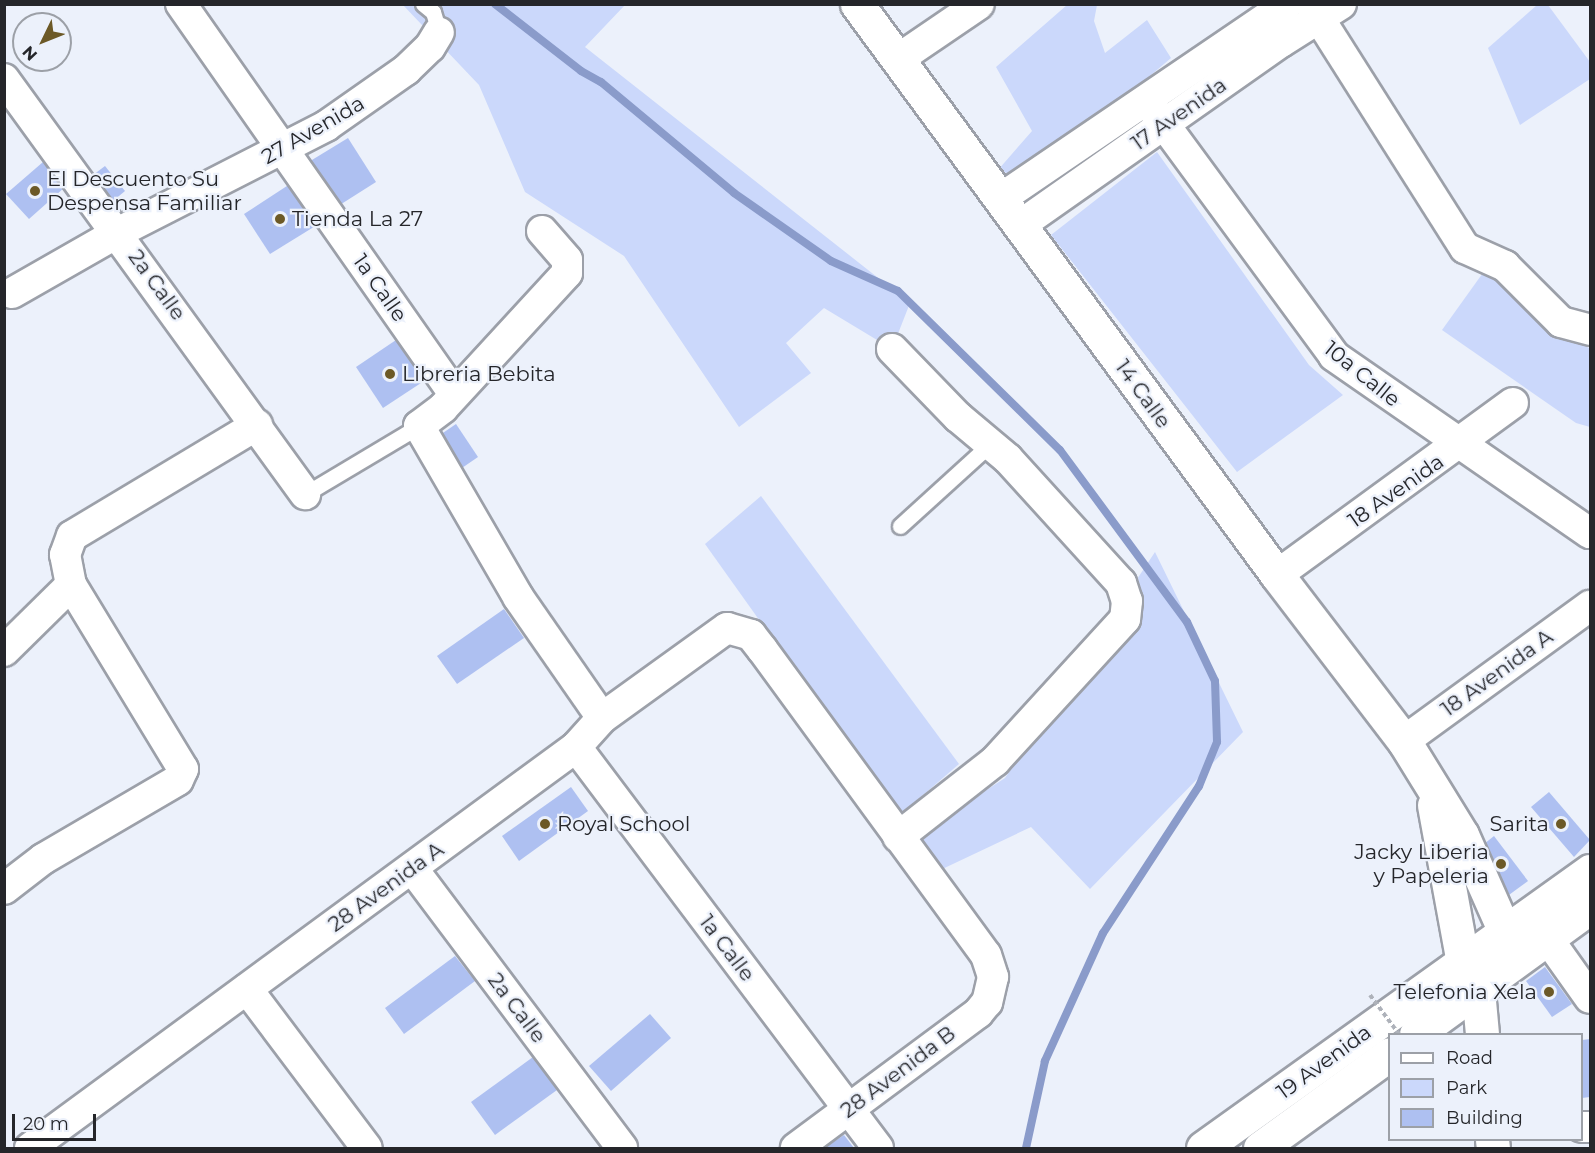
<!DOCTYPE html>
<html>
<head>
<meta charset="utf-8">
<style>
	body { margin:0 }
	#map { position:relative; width:1595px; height:1153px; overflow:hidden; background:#ecf1fb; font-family:Montserrat,sans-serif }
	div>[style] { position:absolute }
	.green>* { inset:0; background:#cbd8fb }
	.stream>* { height:8px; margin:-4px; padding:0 4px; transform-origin:4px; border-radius:4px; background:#8a9bca }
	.building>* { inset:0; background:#aec0f1 }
	.roads { filter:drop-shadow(2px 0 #9ca0a9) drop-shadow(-2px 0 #9ca0a9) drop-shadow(0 2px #9ca0a9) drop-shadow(0 -2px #9ca0a9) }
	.lane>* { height:15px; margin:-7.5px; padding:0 7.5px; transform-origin:7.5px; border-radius:7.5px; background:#fff }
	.street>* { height:30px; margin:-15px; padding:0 15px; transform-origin:15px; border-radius:15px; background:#fff }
	.secondary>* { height:33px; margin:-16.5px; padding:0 16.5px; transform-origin:16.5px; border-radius:16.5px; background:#fff }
	.path-bridge>* { height:4px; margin-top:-2px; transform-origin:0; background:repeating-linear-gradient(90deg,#aeb2ba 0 4.5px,transparent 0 7.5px) }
	.dots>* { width:16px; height:16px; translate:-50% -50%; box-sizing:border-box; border:3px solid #ecf1fb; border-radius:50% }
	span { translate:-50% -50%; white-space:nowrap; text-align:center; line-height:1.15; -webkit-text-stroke:4.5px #ecf1fb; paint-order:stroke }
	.street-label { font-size:21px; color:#25262a }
	.poi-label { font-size:21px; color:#25262a }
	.left { translate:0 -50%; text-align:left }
	.right { translate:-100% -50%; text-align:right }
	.frame { position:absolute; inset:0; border:6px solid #25262a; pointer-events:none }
	.legend { position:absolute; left:1388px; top:1033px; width:195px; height:108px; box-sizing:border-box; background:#ecf1fb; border:2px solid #9ca0a7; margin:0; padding:8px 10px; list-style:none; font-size:18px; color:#25262a }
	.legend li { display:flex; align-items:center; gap:12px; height:30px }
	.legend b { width:30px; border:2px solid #9ca0a7 }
	.north { position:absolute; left:12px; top:12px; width:60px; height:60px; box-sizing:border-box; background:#ecf1fb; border:2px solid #9ca0a7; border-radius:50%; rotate:227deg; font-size:16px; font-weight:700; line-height:24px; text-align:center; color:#25262a }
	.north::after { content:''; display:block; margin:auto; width:21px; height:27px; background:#6c5927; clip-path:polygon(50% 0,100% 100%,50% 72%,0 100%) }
	.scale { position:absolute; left:12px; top:1114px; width:84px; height:27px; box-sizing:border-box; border:3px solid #25262a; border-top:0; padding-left:8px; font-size:18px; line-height:21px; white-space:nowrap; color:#25262a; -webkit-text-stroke:4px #ecf1fb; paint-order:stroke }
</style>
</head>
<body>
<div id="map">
	<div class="green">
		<div style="clip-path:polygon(403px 5px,625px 5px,585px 47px,910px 303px,892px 349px,824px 308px,786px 343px,811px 373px,739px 427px,624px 256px,525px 192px,479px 85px)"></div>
		<div style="clip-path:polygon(1067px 5px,1097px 5px,1094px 21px,1105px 53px,1147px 20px,1171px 58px,1028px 180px,998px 170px,1032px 131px,996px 67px)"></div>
		<div style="clip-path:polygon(1537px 5px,1548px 5px,1590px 62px,1590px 79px,1520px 125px,1488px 48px)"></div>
		<div style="clip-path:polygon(1157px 152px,1309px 365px,1343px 395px,1237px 472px,1051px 235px)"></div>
		<div style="clip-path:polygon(1485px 270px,1590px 349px,1590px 427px,1576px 423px,1442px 330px)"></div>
		<div style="clip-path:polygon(761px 496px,959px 764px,899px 816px,705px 544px)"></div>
		<div style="clip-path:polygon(1155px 552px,1243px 732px,1090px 889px,1031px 827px,936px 872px,920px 833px,1005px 778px)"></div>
	</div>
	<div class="stream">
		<div style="left:495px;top:4px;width:109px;rotate:37.9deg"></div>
		<div style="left:581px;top:71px;width:23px;rotate:29deg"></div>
		<div style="left:601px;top:82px;width:173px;rotate:39.8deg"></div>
		<div style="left:734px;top:193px;width:118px;rotate:35deg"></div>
		<div style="left:831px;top:261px;width:73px;rotate:24.1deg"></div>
		<div style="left:898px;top:291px;width:227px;rotate:44.5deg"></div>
		<div style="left:1060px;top:450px;width:214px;rotate:53.6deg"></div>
		<div style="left:1187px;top:622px;width:65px;rotate:64.6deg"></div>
		<div style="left:1215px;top:681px;width:61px;rotate:88.1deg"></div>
		<div style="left:1217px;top:742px;width:48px;rotate:112.2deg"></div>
		<div style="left:1199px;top:786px;width:176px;rotate:123.1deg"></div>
		<div style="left:1103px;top:933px;width:141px;rotate:114.4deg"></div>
		<div style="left:1045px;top:1061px;width:89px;rotate:102.3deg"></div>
	</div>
	<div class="building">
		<div style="clip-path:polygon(348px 138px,376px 182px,335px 208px,307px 163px)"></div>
		<div style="clip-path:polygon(43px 162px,65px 187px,29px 219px,6px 194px)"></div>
		<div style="clip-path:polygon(105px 166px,125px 191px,113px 201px,93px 175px)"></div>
		<div style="clip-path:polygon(290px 184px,317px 225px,270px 254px,244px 214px)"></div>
		<div style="clip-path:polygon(396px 340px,424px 381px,383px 408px,356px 367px)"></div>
		<div style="clip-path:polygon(456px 424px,478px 457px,459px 470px,437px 437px)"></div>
		<div style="clip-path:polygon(504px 609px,524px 638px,457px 684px,437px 656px)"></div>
		<div style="clip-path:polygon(571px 787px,588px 811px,519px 861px,502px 836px)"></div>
		<div style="clip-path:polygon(1549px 792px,1590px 840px,1574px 857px,1531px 807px)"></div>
		<div style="clip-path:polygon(1494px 836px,1528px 881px,1502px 900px,1479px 848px)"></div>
		<div style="clip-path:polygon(455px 956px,475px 981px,404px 1034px,385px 1008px)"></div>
		<div style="clip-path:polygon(1545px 967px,1572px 1004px,1552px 1017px,1526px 981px)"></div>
		<div style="clip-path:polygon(650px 1014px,671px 1038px,611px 1091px,589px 1066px)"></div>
		<div style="clip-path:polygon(1590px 1039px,1590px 1097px,1582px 1098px,1582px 1040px)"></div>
		<div style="clip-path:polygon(533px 1057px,557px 1090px,495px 1135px,471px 1102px)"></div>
		<div style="clip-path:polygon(844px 1135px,854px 1148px,824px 1148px)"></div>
	</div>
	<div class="roads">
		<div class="lane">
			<div style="left:423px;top:4px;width:13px;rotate:39deg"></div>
			<div style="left:433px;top:12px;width:21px;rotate:73deg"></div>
			<div style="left:305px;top:494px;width:133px;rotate:-30.8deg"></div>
			<div style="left:900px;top:526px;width:122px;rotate:-42.3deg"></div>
		</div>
		<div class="street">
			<div style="left:181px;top:4px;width:476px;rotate:55deg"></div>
			<div style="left:1310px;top:4px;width:289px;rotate:57.6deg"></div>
			<div style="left:1465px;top:248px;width:44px;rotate:24.2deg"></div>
			<div style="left:1505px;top:266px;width:79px;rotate:45deg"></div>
			<div style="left:1561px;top:322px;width:30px;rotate:15deg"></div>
			<div style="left:897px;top:60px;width:99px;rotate:-34.3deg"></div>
			<div style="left:4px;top:79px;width:513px;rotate:54.05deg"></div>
			<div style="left:1147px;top:101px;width:316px;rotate:53.7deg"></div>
			<div style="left:1334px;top:356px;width:311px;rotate:34.7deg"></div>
			<div style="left:1000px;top:199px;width:347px;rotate:-34.2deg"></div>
			<div style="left:1019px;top:226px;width:320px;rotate:-35.1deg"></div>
			<div style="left:1281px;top:42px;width:71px;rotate:-32.3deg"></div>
			<div style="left:542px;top:231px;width:38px;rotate:49deg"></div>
			<div style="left:567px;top:260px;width:13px;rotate:90deg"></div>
			<div style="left:567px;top:273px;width:183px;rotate:132.6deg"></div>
			<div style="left:443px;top:408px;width:30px;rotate:143deg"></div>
			<div style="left:419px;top:426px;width:198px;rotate:59.9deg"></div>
			<div style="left:518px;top:597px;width:147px;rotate:55.2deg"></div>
			<div style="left:12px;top:293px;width:123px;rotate:-29.7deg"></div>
			<div style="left:119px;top:232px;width:233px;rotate:-27.1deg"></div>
			<div style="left:326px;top:126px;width:98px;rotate:-35deg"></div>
			<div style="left:406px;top:70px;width:33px;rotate:-44deg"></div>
			<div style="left:430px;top:47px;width:17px;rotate:-59deg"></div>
			<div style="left:892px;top:349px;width:95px;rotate:45.9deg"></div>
			<div style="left:958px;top:417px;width:65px;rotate:40deg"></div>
			<div style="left:1008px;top:459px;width:168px;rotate:47.7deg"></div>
			<div style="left:1121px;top:583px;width:19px;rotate:72deg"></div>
			<div style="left:1127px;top:601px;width:18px;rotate:96deg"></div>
			<div style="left:1125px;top:619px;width:193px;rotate:132.5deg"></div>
			<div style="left:995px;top:761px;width:123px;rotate:141.9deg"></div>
			<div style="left:1277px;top:575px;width:292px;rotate:-36.1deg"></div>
			<div style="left:4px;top:651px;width:94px;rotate:-44.6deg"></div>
			<div style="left:1404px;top:741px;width:230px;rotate:-36deg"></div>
			<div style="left:576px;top:747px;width:502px;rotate:53.02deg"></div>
			<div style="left:412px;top:868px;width:350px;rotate:53.1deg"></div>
			<div style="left:4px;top:889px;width:49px;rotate:-37.6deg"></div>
			<div style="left:43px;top:859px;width:156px;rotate:-30.3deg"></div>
			<div style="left:178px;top:780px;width:12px;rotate:-66deg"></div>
			<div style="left:183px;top:769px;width:215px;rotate:-121.3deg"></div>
			<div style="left:71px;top:585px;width:31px;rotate:-101deg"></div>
			<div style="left:65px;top:555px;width:20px;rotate:-70deg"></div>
			<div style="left:72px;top:536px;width:216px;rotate:-31deg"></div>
			<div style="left:1548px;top:939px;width:72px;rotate:54.6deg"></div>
			<div style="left:247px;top:989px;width:199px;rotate:53deg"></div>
			<div style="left:1582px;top:1127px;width:8px"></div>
			<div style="left:30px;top:1148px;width:677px;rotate:-36.29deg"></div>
			<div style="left:576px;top:747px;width:39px;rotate:-48deg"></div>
			<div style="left:602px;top:718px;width:154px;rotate:-35.8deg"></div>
			<div style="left:727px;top:628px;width:25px;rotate:16deg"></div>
			<div style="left:751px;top:635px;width:18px;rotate:52deg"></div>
			<div style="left:762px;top:649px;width:379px;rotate:53.8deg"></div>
			<div style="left:986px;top:955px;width:23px;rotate:72deg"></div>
			<div style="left:993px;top:977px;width:26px;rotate:103deg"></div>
			<div style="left:987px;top:1002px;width:14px;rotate:129deg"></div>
			<div style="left:978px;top:1013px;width:227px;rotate:143.4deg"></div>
		</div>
		<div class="secondary">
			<div style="left:857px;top:4px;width:709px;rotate:53.66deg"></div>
			<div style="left:1277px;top:575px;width:209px;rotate:52.6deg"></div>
			<div style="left:1404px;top:741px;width:110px;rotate:58.3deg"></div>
			<div style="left:1462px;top:835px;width:106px;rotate:66.1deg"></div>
			<div style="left:1434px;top:805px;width:161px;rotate:79.6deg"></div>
			<div style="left:1478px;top:990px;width:44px;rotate:84.8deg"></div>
			<div style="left:1416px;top:1034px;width:215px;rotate:-36.1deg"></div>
			<div style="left:1492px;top:1140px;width:8px;rotate:83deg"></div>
			<div style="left:1203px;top:1148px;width:476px;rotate:-35.6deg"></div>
			<div style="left:1260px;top:1148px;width:160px;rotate:-35.9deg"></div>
		</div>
	</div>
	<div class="path-bridge">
		<div style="left:1370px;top:995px;width:49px;rotate:53.4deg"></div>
	</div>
	<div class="dots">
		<div style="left:35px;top:191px;background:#6c5927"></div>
		<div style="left:280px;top:219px;background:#6c5927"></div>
		<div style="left:390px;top:374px;background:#6c5927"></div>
		<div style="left:545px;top:824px;background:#6c5927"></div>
		<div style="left:1561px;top:824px;background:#6c5927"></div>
		<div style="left:1501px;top:864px;background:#6c5927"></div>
		<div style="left:1549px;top:992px;background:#6c5927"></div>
	</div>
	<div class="street-label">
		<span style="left:1179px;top:114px;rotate:-35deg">17 Avenida</span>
		<span style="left:313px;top:130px;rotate:-30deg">27 Avenida</span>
		<span style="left:157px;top:285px;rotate:54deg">2a Calle</span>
		<span style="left:380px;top:288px;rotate:55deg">1a Calle</span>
		<span style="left:1362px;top:374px;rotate:39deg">10a Calle</span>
		<span style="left:1143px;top:394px;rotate:54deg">14 Calle</span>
		<span style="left:1396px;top:491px;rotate:-35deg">18 Avenida</span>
		<span style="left:1497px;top:673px;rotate:-36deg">18 Avenida A</span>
		<span style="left:386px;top:887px;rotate:-36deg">28 Avenida A</span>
		<span style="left:727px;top:948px;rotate:53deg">1a Calle</span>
		<span style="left:517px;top:1008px;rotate:53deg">2a Calle</span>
		<span style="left:1324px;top:1062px;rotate:-36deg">19 Avenida</span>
		<span style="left:898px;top:1072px;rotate:-37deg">28 Avenida B</span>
	</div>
	<div class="poi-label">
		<span class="left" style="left:47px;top:191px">El Descuento Su<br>Despensa Familiar</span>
		<span class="left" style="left:292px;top:219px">Tienda La 27</span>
		<span class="left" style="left:402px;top:374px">Libreria Bebita</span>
		<span class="left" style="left:557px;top:824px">Royal School</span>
		<span class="right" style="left:1549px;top:824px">Sarita</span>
		<span class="right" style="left:1489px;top:864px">Jacky Liberia<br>y Papeleria</span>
		<span class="right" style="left:1537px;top:992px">Telefonia Xela</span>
	</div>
	<div class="frame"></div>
	<ul class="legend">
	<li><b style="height:8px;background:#fff"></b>Road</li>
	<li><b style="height:16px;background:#cbd8fb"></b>Park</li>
	<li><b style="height:16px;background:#aec0f1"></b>Building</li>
	</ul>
	<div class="north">N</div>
	<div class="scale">20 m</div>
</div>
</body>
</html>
